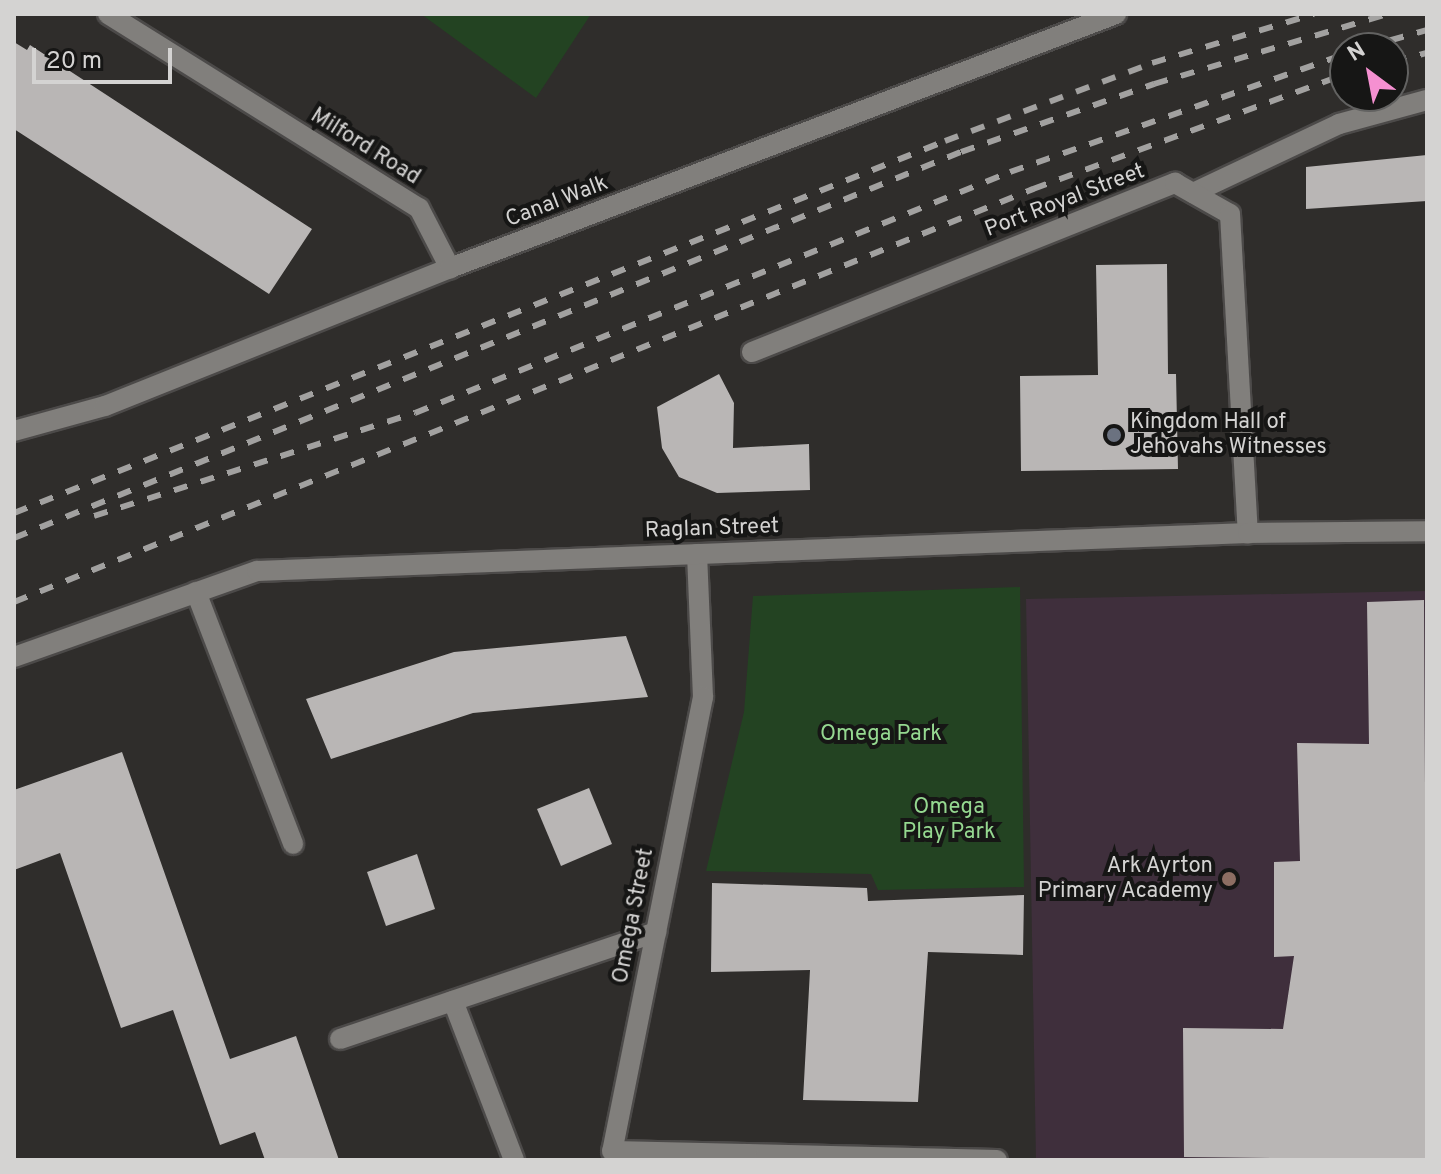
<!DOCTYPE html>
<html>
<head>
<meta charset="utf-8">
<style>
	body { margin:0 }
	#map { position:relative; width:1441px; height:1174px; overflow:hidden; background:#2f2d2b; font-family:Overpass,sans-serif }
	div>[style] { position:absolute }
	.education>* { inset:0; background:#3f2f3c }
	.green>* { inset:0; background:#234322 }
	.building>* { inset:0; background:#b9b6b5 }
	.roads { filter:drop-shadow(2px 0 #4c4a49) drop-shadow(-2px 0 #4c4a49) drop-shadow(0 2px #4c4a49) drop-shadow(0 -2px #4c4a49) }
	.service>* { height:20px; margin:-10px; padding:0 10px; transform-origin:10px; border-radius:10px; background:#817f7c }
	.minor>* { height:20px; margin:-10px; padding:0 10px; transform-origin:10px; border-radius:10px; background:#817f7c }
	.rail>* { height:6px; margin-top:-3px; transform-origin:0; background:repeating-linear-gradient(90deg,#a2a1a0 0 14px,transparent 0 28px) }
	.dots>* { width:22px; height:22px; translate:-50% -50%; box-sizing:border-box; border:4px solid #161615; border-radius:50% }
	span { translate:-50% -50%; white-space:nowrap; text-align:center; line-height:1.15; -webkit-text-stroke:8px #161615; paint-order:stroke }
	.street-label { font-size:22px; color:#d4d3d2 }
	.poi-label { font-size:22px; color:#d4d3d2 }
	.left { translate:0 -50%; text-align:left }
	.right { translate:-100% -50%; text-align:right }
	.park-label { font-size:22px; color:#95d890 }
	.frame { position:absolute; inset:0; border:16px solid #d4d3d2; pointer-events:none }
	.north { position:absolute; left:1329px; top:32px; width:80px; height:80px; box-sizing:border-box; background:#161615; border:2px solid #626261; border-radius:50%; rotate:328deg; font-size:22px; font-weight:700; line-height:32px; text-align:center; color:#d4d3d2 }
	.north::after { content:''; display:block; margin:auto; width:28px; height:36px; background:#f590d1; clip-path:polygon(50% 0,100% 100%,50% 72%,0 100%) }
	.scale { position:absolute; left:32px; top:48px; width:140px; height:36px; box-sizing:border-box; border:4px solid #d4d3d2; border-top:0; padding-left:10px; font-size:24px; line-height:28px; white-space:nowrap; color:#d4d3d2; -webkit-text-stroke:6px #161615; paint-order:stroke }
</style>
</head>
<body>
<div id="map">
	<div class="education">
		<div style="clip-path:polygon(1427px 591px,1427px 1160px,1036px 1160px,1026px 599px)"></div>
	</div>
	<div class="green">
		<div style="clip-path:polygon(421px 14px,591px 14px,536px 98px)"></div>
		<div style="clip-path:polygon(1020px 587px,1024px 887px,878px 890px,871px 874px,706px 871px,744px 712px,753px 596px)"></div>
	</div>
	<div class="building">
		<div style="clip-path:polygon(14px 42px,27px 50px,30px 45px,312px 229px,269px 294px,14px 129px)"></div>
		<div style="clip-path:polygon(1427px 155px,1427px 201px,1306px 209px,1306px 167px)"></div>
		<div style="clip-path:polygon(1167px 264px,1168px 374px,1176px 374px,1178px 469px,1021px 471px,1020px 376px,1098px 375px,1096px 265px)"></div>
		<div style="clip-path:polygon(719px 374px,734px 403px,733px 448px,809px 444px,810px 490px,717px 493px,679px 477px,662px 448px,657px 407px)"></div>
		<div style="clip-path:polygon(1424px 600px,1427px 1160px,1184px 1157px,1183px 1028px,1283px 1029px,1294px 956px,1274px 957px,1274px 862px,1300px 861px,1297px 743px,1369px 744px,1367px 602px)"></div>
		<div style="clip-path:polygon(626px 636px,648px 697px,473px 713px,331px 759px,306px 699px,454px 652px)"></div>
		<div style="clip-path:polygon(122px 752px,230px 1059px,296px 1036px,339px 1160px,265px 1160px,255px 1132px,220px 1145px,173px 1010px,121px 1028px,60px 853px,14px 870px,14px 790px)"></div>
		<div style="clip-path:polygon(589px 788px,612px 844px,561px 866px,537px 809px)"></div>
		<div style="clip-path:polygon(417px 854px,435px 909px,386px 926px,367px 872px)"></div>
		<div style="clip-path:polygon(712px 883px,867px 888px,868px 901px,1024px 895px,1023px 955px,928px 952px,918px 1102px,803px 1100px,810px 970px,711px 972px)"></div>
	</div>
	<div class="roads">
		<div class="service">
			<div style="left:1193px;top:193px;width:161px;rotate:-25.3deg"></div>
			<div style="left:1339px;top:124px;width:91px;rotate:-15.3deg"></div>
			<div style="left:196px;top:592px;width:270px;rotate:68.9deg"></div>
			<div style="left:453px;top:1001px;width:170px;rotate:69deg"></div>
			<div style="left:340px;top:1039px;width:334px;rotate:-18.7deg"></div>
			<div style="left:747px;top:1154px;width:250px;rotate:1.4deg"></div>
		</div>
		<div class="minor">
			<div style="left:108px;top:14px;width:367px;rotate:32deg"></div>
			<div style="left:419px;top:208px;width:68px;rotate:62.7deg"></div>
			<div style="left:752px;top:352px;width:456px;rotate:-21.8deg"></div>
			<div style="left:1175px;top:183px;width:63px;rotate:29.4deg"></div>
			<div style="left:1230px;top:214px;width:320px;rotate:86.8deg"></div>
			<div style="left:14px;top:431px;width:94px;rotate:-15.4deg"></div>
			<div style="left:105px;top:406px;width:372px;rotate:-21.8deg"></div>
			<div style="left:450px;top:268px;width:713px;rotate:-20.88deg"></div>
			<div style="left:697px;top:554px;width:143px;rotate:87.6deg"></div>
			<div style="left:703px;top:697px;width:463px;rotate:101.3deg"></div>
			<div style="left:612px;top:1151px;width:135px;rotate:1.3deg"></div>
			<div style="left:14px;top:657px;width:258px;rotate:-19.5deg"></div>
			<div style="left:257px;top:571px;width:992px;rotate:-2.2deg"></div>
			<div style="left:1248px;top:533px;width:179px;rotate:-0.6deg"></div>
		</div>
	</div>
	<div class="rail">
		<div style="left:1363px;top:48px;width:66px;rotate:-15.7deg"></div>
		<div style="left:1393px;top:62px;width:35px;rotate:-15deg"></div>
		<div style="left:14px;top:513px;width:1003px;rotate:-21.78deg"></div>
		<div style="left:945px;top:141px;width:221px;rotate:-20.6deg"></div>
		<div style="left:1152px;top:63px;width:169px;rotate:-16.8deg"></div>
		<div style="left:94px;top:516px;width:337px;rotate:-17.8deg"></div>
		<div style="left:415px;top:413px;width:642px;rotate:-22.05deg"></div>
		<div style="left:1010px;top:172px;width:355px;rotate:-19.4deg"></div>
		<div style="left:14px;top:538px;width:1023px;rotate:-22.18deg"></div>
		<div style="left:961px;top:152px;width:205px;rotate:-19.4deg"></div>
		<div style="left:1154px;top:84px;width:244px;rotate:-16.7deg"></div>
		<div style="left:14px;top:602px;width:1100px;rotate:-22.06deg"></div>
		<div style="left:1033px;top:189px;width:333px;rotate:-20.2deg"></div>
	</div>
	<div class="dots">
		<div style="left:1114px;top:435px;background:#6b7280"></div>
		<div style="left:1229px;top:879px;background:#8d6e63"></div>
	</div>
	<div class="street-label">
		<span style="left:365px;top:147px;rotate:32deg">Milford Road</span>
		<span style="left:1065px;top:201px;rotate:-21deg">Port Royal Street</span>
		<span style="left:557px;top:202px;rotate:-21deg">Canal Walk</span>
		<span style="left:712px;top:529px;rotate:-2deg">Raglan Street</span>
		<span style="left:634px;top:916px;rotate:-79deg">Omega Street</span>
	</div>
	<div class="poi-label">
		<span class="left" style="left:1130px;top:435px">Kingdom Hall of<br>Jehovahs Witnesses</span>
		<span class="right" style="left:1213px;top:879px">Ark Ayrton<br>Primary Academy</span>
	</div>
	<div class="park-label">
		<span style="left:881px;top:735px">Omega Park</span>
		<span style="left:949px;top:820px">Omega<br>Play Park</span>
	</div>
	<div class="frame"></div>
	<div class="north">N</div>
	<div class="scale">20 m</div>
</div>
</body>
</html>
